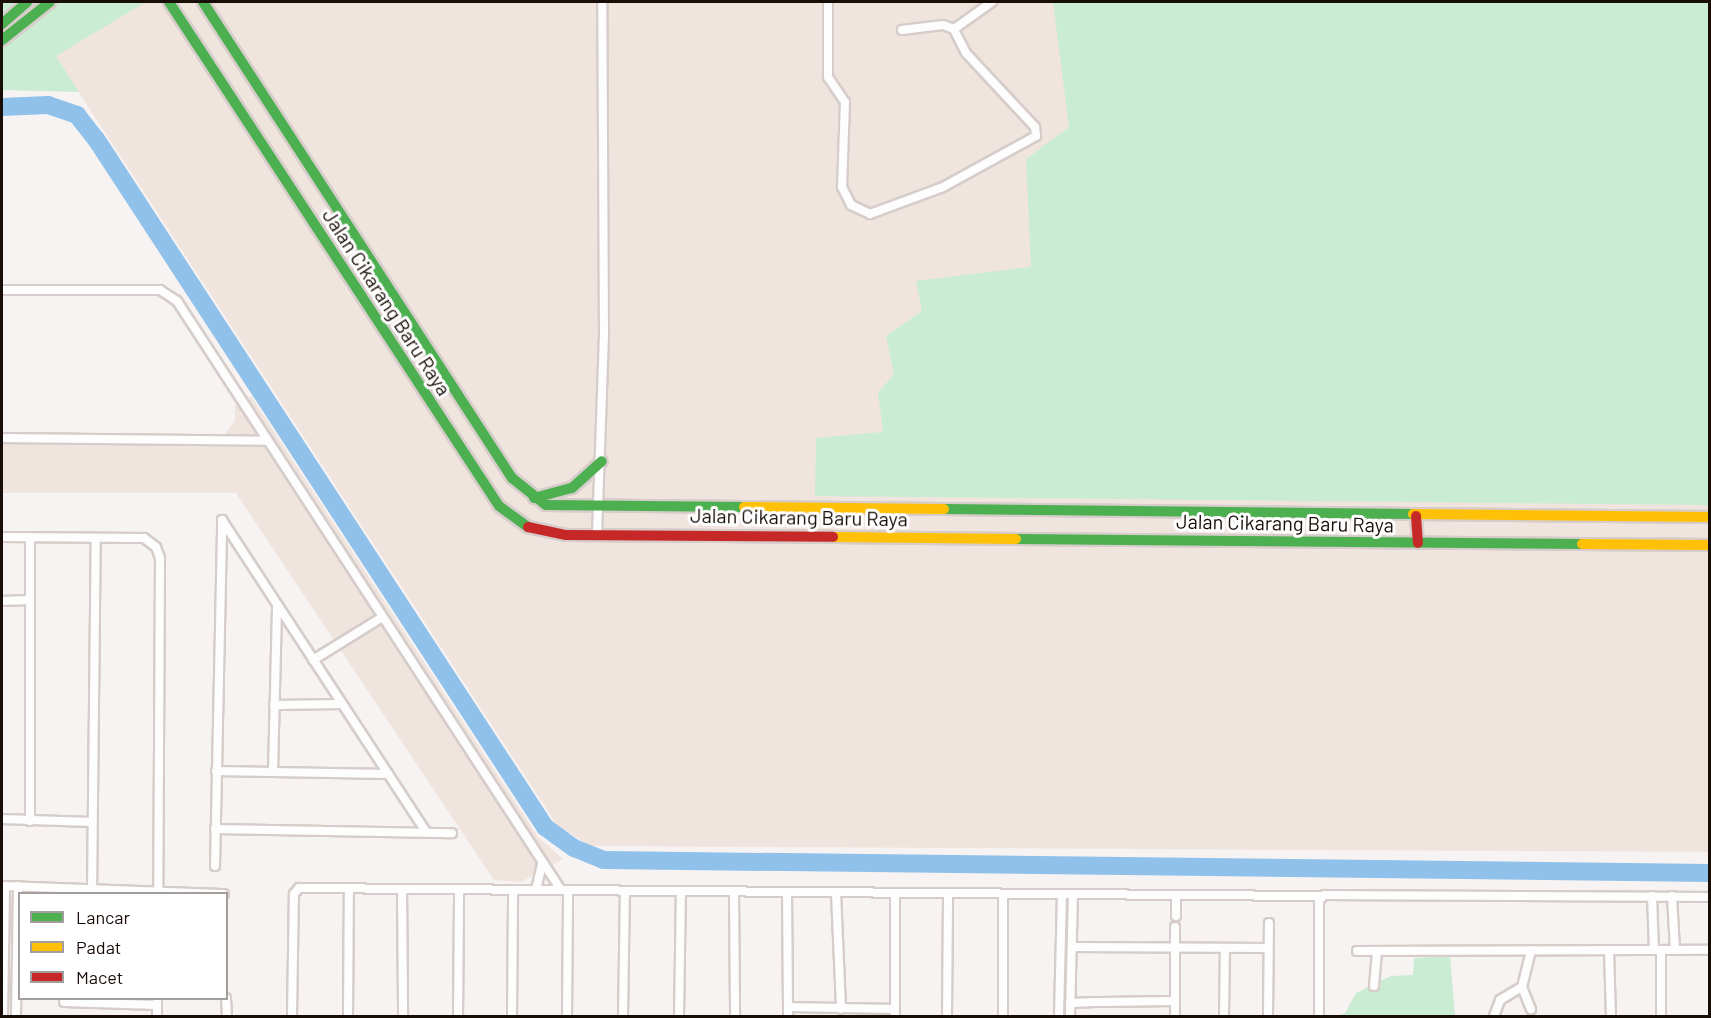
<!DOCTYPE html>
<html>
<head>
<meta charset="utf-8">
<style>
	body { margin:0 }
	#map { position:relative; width:1711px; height:1018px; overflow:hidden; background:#f7f3f2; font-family:Barlow,sans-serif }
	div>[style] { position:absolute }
	.built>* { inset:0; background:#f0e4df }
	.green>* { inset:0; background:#caecd2 }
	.river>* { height:18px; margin:-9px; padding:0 9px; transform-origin:9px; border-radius:9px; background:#8fc1ea }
	.roads { filter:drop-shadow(2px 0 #d6cdca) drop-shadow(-2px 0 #d6cdca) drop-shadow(0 2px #d6cdca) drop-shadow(0 -2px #d6cdca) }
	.street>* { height:8px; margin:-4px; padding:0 4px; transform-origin:4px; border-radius:4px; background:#fefdfd }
	.fast>* { height:10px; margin:-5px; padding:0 5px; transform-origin:5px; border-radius:5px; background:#4caf50 }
	.slow>* { height:10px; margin:-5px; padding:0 5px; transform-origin:5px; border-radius:5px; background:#ffc107 }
	.jam>* { height:10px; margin:-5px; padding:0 5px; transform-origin:5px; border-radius:5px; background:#c62828 }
	span { translate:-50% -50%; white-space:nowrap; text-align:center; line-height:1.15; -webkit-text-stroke:6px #fff; paint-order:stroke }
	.street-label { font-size:20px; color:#190d08 }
	.frame { position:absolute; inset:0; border:3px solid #190d08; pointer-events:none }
	.legend { position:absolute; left:18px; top:892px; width:210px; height:108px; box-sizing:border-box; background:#fff; border:2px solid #a39e9c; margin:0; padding:8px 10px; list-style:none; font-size:18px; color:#190d08 }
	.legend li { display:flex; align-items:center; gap:12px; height:30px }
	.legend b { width:30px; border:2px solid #a39e9c }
</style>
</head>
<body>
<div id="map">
	<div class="built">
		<div style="clip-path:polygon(146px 2px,1709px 2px,1709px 852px,590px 846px,557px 825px,55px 56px)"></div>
		<div style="clip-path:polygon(251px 396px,538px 837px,563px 859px,521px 882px,494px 880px,236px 493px,2px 493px,2px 432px,225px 434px,235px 421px,235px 406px)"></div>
	</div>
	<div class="green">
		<div style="clip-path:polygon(2px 2px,146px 2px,56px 56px,79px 92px,2px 90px)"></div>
		<div style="clip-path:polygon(1053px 2px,1709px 2px,1709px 505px,815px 496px,816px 438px,883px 432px,878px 392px,894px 375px,886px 336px,922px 311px,916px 281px,1031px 267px,1026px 159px,1069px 127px)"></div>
		<div style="clip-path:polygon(1450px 956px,1455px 1016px,1336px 1016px,1345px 1013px,1356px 993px,1391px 976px,1413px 975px,1414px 958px)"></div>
	</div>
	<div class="river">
		<div style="left:2px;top:107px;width:46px;rotate:-2.5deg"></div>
		<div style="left:48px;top:105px;width:31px;rotate:19deg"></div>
		<div style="left:77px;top:115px;width:31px;rotate:52deg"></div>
		<div style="left:96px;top:139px;width:822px;rotate:56.87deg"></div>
		<div style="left:545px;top:827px;width:36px;rotate:36deg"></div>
		<div style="left:574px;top:848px;width:31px;rotate:22deg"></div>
		<div style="left:603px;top:860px;width:1107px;rotate:0.67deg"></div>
	</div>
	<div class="roads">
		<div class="street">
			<div style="left:828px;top:2px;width:75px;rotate:90deg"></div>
			<div style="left:828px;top:77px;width:30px;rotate:56deg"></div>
			<div style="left:845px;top:102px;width:85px;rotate:92deg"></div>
			<div style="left:842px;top:187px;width:20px;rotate:63deg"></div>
			<div style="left:851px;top:205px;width:21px;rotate:25deg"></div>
			<div style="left:870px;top:214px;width:78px;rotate:-20.3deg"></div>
			<div style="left:943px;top:187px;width:106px;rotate:-28.7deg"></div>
			<div style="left:1036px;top:136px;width:9px;rotate:-96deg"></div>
			<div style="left:1035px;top:127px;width:101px;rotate:-133deg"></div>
			<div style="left:966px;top:53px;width:27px;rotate:-117deg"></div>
			<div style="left:954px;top:29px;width:47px;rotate:-35.4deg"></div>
			<div style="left:902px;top:30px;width:41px;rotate:-7deg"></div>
			<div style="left:943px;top:25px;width:12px;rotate:20deg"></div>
			<div style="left:2px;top:290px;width:158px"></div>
			<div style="left:160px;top:290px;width:20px;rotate:33deg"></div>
			<div style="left:177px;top:301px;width:703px;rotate:56.9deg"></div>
			<div style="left:2px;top:438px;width:265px;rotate:0.6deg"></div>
			<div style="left:597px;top:535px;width:203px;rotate:-88deg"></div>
			<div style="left:604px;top:332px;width:330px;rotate:-90.3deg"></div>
			<div style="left:2px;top:537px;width:142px;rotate:0.4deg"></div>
			<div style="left:144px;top:538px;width:15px;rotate:37deg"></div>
			<div style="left:156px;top:547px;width:12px;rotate:70deg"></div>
			<div style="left:160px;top:558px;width:336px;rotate:90.3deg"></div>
			<div style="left:2px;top:601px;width:28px;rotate:-2deg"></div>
			<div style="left:313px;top:660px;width:80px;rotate:-31.7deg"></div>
			<div style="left:274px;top:705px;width:68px;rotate:-0.8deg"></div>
			<div style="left:216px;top:771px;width:172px;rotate:1deg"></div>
			<div style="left:273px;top:772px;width:166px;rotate:-88.6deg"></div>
			<div style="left:2px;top:819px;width:90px;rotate:1.9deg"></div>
			<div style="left:30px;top:821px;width:284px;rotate:-90deg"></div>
			<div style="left:215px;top:829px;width:237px;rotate:1deg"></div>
			<div style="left:215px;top:866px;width:346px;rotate:-88.8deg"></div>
			<div style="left:222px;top:520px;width:373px;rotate:56.8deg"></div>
			<div style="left:2px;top:886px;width:222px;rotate:2.1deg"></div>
			<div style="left:402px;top:889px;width:127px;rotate:89.5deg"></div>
			<div style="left:536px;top:890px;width:28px;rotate:-77deg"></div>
			<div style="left:734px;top:892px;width:124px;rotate:89.5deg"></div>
			<div style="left:787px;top:892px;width:124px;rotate:89.5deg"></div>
			<div style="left:836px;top:893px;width:116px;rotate:87.5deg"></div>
			<div style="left:92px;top:894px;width:356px;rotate:-89.4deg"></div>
			<div style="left:1176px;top:896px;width:20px;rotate:90deg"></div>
			<div style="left:1652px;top:896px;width:54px;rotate:87.9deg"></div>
			<div style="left:1672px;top:896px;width:54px;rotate:86.8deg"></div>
			<div style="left:1072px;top:947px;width:196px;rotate:0.3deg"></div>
			<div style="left:1609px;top:950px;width:66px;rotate:88.3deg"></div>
			<div style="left:1661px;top:950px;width:66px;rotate:90deg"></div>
			<div style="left:1357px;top:951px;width:353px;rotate:-0.2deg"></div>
			<div style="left:1374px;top:986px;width:35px;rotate:-85deg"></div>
			<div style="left:1522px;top:987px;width:24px;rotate:68deg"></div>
			<div style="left:226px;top:998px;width:18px;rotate:87deg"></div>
			<div style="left:64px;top:1002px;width:93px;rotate:1.8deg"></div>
			<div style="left:1100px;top:1002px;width:75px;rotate:-0.8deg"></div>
			<div style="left:1070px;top:1003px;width:26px;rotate:-2deg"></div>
			<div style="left:788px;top:1007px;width:107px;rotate:1.1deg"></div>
			<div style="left:3px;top:1016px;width:130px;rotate:-89.1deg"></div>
			<div style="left:16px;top:1016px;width:130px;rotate:-89.1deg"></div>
			<div style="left:157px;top:1016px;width:18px;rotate:-90deg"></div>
			<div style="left:292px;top:1016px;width:122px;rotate:-89.1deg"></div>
			<div style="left:294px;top:894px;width:8px;rotate:-50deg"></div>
			<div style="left:299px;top:888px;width:1021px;rotate:0.45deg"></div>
			<div style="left:348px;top:1016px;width:128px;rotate:-89.6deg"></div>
			<div style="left:458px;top:1016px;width:127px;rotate:-89.5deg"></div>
			<div style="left:512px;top:1016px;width:126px;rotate:-89.5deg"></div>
			<div style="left:567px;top:1016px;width:126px;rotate:-89.5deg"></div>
			<div style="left:623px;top:1016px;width:125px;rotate:-89.1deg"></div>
			<div style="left:679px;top:1016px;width:125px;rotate:-89.1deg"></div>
			<div style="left:895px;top:1016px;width:123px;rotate:-90deg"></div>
			<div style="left:947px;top:1016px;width:122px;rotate:-89.5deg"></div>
			<div style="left:1003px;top:1016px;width:122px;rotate:-90deg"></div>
			<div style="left:1059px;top:1016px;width:121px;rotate:-88.6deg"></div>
			<div style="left:1070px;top:1016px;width:121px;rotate:-88.6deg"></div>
			<div style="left:1175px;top:1016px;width:89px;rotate:-90deg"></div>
			<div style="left:1224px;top:1016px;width:68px;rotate:-89.2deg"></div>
			<div style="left:1268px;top:1016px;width:93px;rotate:-89.4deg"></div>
			<div style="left:1319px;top:1016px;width:115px;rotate:-90deg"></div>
			<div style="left:1319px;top:901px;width:8px;rotate:-50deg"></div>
			<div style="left:1324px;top:895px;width:386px;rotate:0.3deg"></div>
			<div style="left:1494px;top:1016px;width:17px;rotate:-69deg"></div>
			<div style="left:1500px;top:1000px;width:26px;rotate:-31deg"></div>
			<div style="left:1522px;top:987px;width:38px;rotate:-76deg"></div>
		</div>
		<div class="fast">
			<div style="left:169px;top:2px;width:602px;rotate:56.78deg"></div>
			<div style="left:499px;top:506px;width:36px;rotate:36deg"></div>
			<div style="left:203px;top:2px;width:568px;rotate:57.01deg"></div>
			<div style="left:512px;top:478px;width:43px;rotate:38.5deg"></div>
			<div style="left:546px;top:505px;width:198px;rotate:0.6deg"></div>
			<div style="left:2px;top:24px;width:33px;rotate:-41deg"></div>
			<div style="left:2px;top:40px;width:61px;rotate:-38.4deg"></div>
			<div style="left:534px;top:498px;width:39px;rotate:-15deg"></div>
			<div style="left:572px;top:488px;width:40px;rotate:-42deg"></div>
			<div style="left:944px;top:509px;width:469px;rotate:0.6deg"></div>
			<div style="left:1016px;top:539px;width:566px;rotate:0.51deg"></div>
		</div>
		<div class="slow">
			<div style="left:744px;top:507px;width:200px;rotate:0.6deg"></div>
			<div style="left:1413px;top:514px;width:297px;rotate:0.6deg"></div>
			<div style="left:833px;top:537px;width:183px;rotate:0.6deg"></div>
			<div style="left:1582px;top:544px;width:128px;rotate:0.4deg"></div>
		</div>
		<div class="jam">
			<div style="left:1416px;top:516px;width:27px;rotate:86deg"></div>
			<div style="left:528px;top:527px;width:39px;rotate:12deg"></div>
			<div style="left:566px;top:535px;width:267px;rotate:0.4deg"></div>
		</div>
	</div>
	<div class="street-label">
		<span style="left:387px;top:302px;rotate:57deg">Jalan Cikarang Baru Raya</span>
		<span style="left:799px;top:517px;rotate:1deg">Jalan Cikarang Baru Raya</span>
		<span style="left:1285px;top:523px;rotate:1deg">Jalan Cikarang Baru Raya</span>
	</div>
	<div class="frame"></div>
	<ul class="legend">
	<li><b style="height:8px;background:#4caf50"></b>Lancar</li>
	<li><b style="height:8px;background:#ffc107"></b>Padat</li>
	<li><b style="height:8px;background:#c62828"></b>Macet</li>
	</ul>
</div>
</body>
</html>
